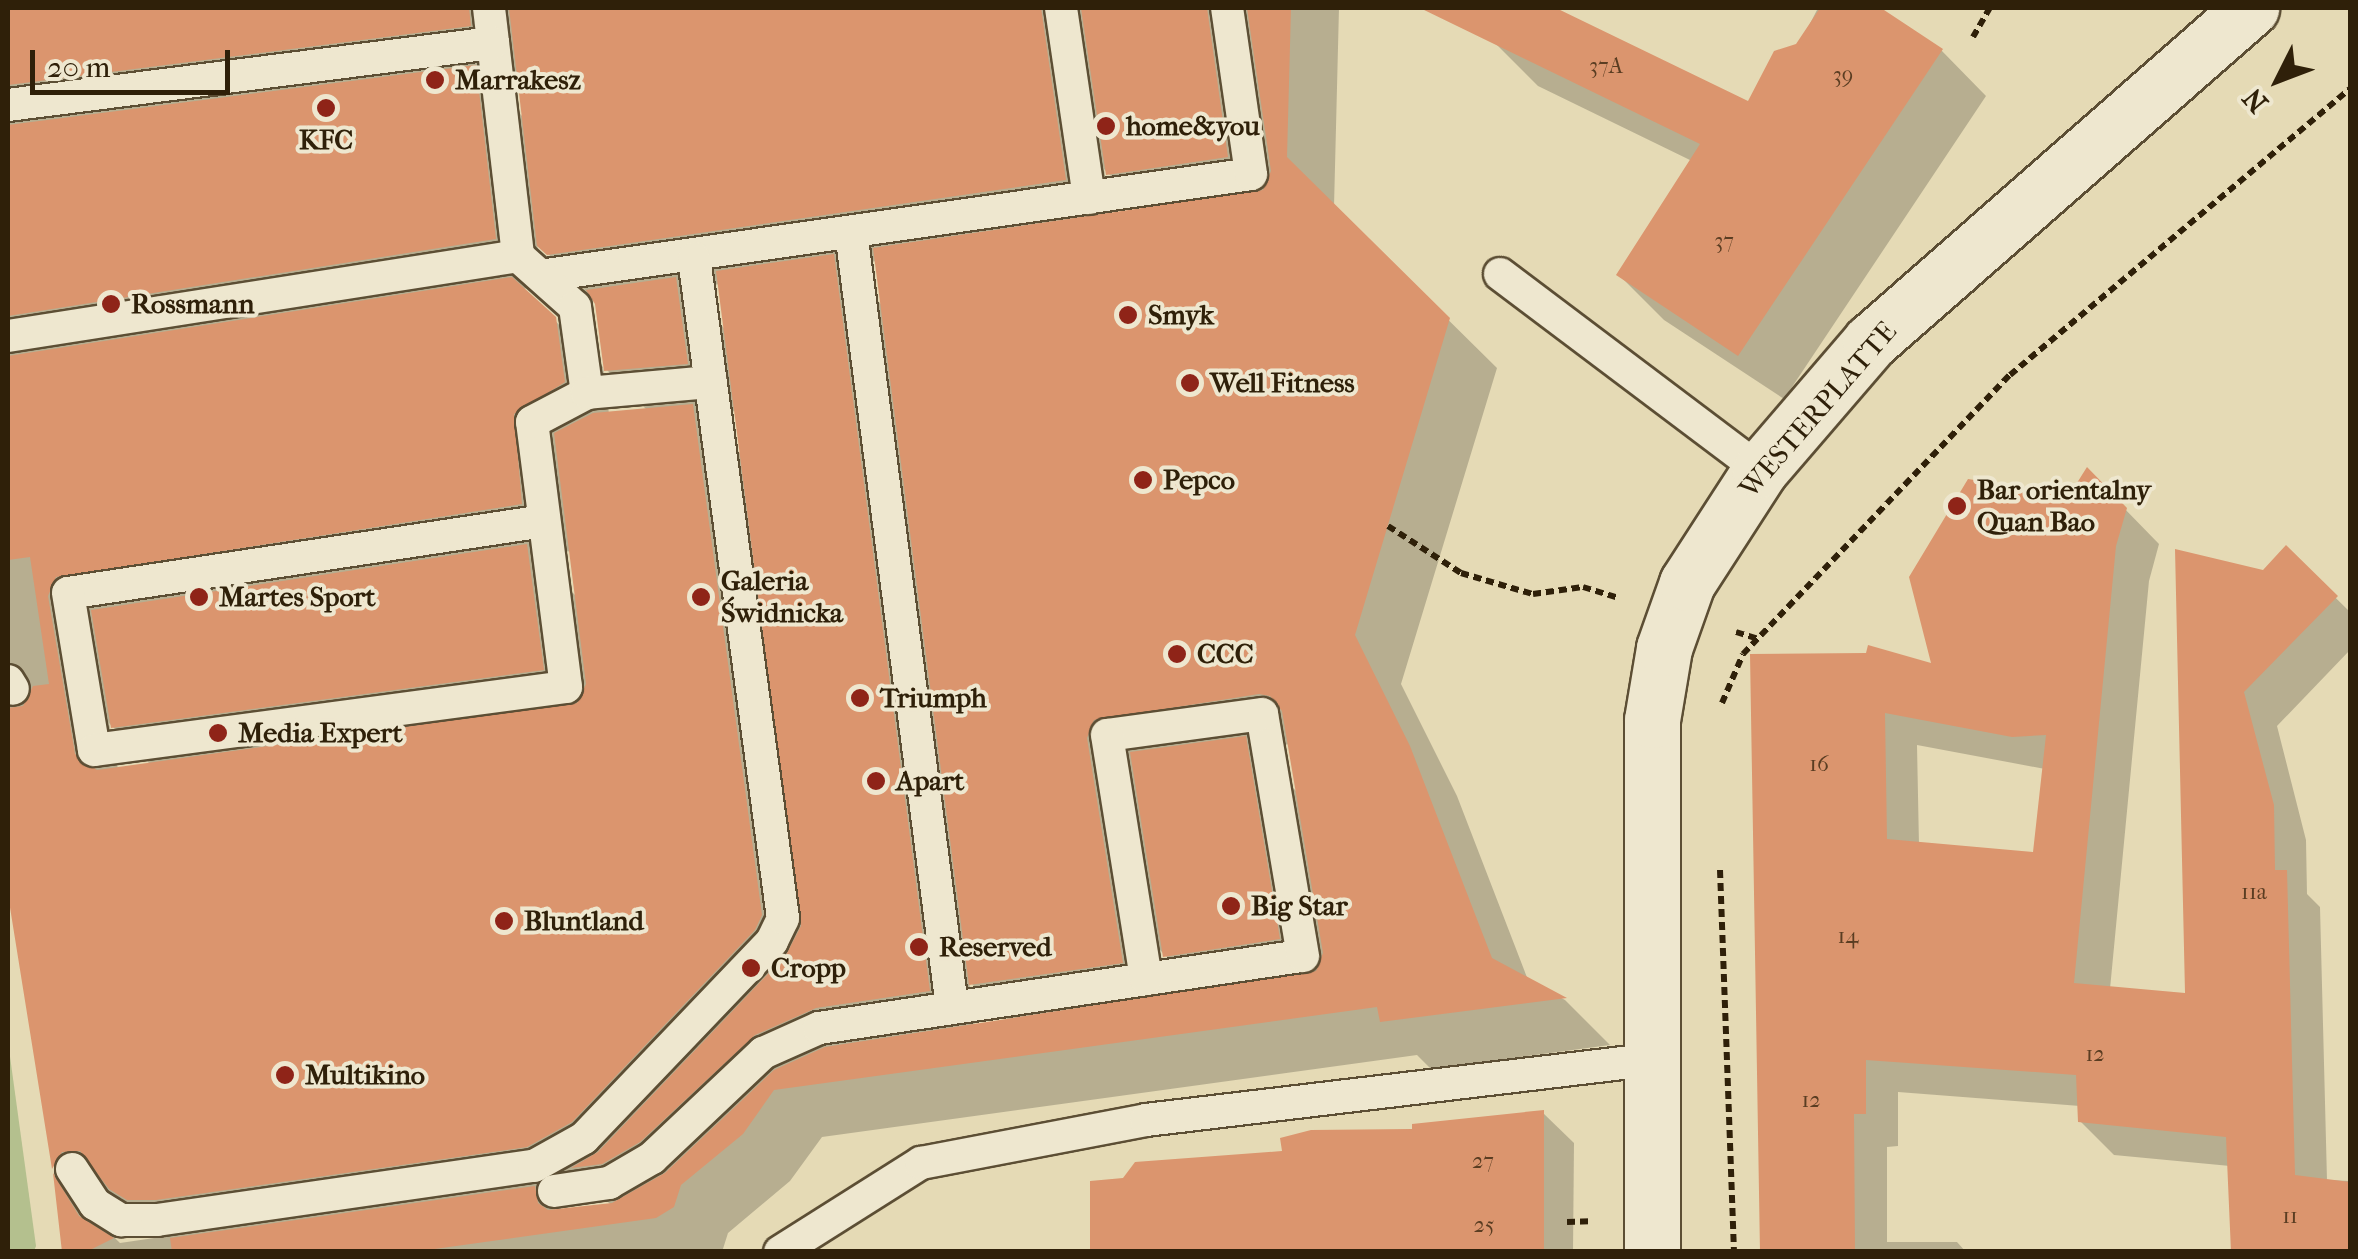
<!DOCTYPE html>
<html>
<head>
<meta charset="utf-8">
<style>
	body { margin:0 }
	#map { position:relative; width:2358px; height:1259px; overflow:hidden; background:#e5dab5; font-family:"IM FELL French Canon",serif }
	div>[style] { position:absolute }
	.green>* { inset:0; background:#b4c08e }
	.shadow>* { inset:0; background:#0003 }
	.building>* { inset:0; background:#db956e }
	.path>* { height:6px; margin-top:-3px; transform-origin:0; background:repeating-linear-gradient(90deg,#2f2009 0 8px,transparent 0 13px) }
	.roads { filter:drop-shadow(2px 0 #5c4e34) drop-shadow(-2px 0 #5c4e34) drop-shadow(0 2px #5c4e34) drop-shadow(0 -2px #5c4e34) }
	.lane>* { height:32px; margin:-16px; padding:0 16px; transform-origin:16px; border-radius:16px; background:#eee7cf }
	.secondary>* { height:55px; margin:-27.5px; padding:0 27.5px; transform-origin:27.5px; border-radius:27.5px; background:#eee7cf }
	.dots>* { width:28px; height:28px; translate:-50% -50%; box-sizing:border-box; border:5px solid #eee7cf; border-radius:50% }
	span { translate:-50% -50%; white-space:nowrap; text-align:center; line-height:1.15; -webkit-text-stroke:8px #eee7cf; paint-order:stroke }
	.number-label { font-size:22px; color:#5a3d22 }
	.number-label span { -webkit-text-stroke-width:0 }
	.poi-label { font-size:28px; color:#2f2009; font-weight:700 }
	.left { translate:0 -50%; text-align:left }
	.street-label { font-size:28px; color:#2f2009 }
	.frame { position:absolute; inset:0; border:10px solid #2f2009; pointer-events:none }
	.north { position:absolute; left:2228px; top:30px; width:100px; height:100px; -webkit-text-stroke:8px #eee7cf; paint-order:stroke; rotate:228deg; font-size:28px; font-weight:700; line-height:40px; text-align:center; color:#2f2009 }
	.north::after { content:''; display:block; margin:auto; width:35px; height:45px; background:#2f2009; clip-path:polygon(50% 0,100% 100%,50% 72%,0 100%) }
	.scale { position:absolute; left:30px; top:50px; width:200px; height:45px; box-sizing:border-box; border:5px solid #2f2009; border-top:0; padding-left:12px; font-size:30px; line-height:35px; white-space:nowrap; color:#2f2009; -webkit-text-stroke:8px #eee7cf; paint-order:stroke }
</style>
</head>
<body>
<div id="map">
	<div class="green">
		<div style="clip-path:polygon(8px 1042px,36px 1246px,34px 1251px,8px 1251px)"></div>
	</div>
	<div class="shadow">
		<div style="clip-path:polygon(evenodd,8px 8px,1339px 8px,1334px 207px,1497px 368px,1401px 684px,1457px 796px,1528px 980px,1565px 1000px,1610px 1045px,1431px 1069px,1417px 1055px,822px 1137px,790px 1181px,728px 1233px,722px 1252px,67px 1252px,56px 1180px,120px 1243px,161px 1237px,121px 1198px,110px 1199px,101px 1214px,55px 1167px,8px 889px,8px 8px,519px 72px,524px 118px,484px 77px,519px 72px,8px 8px,1104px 169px,1145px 210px,1111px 215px,1104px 169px,8px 8px,537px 243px,595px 300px,607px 370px,647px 410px,609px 414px,603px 367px,522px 289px,542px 286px,537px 243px,8px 8px,877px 261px,884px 307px,842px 266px,877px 261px,8px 8px,720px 284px,726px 330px,685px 289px,720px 284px,8px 8px,737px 411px,743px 456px,700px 414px,737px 411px,8px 8px,571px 551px,577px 597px,536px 556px,571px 551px,8px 8px,109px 723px,151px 765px,118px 769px,109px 723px,8px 8px,1290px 744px,1298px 793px,1255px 749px,1290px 744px,8px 8px,1160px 950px,1201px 991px,1167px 997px,1160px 950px,8px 8px,969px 981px,1009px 1021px,975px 1027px,969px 981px,8px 8px,591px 1185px,611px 1205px,557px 1211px,543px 1198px,591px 1185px)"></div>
		<div style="clip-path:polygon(1505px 8px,1549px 8px,1749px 104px,1798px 47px,1818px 8px,1876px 8px,1942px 51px,1986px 96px,1784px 399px,1664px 320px,1619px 275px,1692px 161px,1538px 86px,1493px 41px)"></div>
		<div style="clip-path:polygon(evenodd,2120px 504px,2159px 544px,2149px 581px,2110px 989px,2188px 996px,2264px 573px,2286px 549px,2350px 612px,2350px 650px,2277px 726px,2306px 840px,2307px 894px,2320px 907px,2327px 1180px,2350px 1181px,2350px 1252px,2233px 1252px,2230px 1166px,2114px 1155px,2080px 1121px,2080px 1106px,1898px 1092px,1898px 1146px,1887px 1147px,1887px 1242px,1957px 1242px,1966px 1252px,1762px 1252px,1752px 657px,1935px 667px,2120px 504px,1917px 745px,2045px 769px,2036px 855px,1919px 845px,1917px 745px)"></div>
		<div style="clip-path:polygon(1543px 1113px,1574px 1143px,1573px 1252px,1092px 1252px,1285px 1154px)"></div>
	</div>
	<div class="building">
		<div style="clip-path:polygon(8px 8px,469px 8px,471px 26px,8px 85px)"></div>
		<div style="clip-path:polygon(509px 8px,1041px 8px,1066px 180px,547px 255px,537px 246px)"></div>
		<div style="clip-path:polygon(1081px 8px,1207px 8px,1228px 157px,1106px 175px)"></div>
		<div style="clip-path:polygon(1247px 8px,1291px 8px,1287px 157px,1450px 318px,1355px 635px,1410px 746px,1492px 958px,1567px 998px,1380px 1022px,1377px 1007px,774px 1090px,743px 1134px,681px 1185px,674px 1207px,656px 1218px,413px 1252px,172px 1252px,170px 1238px,535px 1186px,538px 1203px,548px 1210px,612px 1203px,665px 1173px,774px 1070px,825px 1047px,1316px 971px,1323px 953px,1282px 711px,1270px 696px,1259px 694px,1094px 720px,1087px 738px,1123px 963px,969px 985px,873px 248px,1263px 190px,1271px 171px)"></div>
		<div style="clip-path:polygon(1420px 8px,1556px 8px,1748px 101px,1774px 51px,1796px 44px,1820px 8px,1881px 8px,1943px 49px,1738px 356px,1616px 275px,1700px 144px)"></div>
		<div style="clip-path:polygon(476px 65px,496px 239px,8px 316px,8px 125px)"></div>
		<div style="clip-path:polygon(834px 254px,930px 991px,816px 1008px,755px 1035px,640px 1142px,602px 1164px,571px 1168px,598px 1152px,786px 955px,801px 926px,716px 271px)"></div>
		<div style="clip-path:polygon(512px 277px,556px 317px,565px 382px,514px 414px,522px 504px,56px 577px,48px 596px,75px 754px,97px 770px,577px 703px,586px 684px,554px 433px,593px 413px,693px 404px,762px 915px,755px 930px,572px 1122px,527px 1147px,156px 1200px,127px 1200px,109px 1189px,80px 1151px,62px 1152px,52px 1169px,8px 895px,8px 708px,23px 706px,33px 686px,49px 684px,30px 557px,8px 560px,8px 356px)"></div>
		<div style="clip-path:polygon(676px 277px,688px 364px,604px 371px,595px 304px,586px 290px)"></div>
		<div style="clip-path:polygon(evenodd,2087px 467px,2127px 508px,2116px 546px,2074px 983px,2185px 993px,2175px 549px,2263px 570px,2286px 545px,2338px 596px,2244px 692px,2274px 805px,2275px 870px,2287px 870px,2295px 1175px,2350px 1182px,2350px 1252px,2231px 1252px,2226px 1137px,2078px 1122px,2076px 1075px,1866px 1060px,1866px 1114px,1854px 1114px,1855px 1252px,1760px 1252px,1750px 654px,1866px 653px,1868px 645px,1931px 663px,1909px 577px,1968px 479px,2070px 494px,2087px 467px,1885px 713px,2012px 737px,2046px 735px,2033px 852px,1887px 839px,1885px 713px)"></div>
		<div style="clip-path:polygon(527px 544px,544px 670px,111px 728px,91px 610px)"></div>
		<div style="clip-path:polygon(1246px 736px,1280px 939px,1163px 957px,1130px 752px)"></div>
		<div style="clip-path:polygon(1544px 1110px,1544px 1252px,1090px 1252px,1090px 1181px,1123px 1178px,1135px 1162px,1282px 1151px,1280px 1138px,1311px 1130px,1412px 1129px,1412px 1124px)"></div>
		<div style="clip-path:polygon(53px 1173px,79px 1216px,114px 1238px,86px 1252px,62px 1252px)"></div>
	</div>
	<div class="path">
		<div style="left:1973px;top:37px;width:34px;rotate:-60deg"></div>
		<div style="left:1388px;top:526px;width:87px;rotate:32.8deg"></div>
		<div style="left:1461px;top:573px;width:75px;rotate:16.3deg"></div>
		<div style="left:1533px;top:594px;width:50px;rotate:-8deg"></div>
		<div style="left:1583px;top:587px;width:37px;rotate:17deg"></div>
		<div style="left:1736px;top:632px;width:24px;rotate:17deg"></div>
		<div style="left:1722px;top:703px;width:53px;rotate:-66.8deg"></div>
		<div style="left:1743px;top:654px;width:386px;rotate:-46.3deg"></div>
		<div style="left:2010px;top:375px;width:444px;rotate:-40.1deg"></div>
		<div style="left:1720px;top:870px;width:382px;rotate:87.9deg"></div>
		<div style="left:1567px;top:1222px;width:23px;rotate:-2deg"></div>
	</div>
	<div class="roads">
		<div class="lane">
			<div style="left:489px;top:8px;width:250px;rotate:83.3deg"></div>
			<div style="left:1061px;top:8px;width:192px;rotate:81.6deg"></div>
			<div style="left:8px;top:105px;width:489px;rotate:-7.3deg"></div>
			<div style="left:851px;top:232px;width:782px;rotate:82.57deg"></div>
			<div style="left:1500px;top:274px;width:326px;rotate:37deg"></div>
			<div style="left:547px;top:275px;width:711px;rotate:-8.16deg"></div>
			<div style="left:1251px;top:174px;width:168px;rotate:-98.2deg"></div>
			<div style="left:8px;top:336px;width:516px;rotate:-8.91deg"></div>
			<div style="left:518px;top:256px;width:76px;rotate:41.8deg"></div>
			<div style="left:575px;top:307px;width:87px;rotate:82.1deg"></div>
			<div style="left:544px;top:521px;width:481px;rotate:171.4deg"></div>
			<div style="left:68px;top:593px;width:159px;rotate:80.6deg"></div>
			<div style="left:94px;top:750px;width:476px;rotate:-7.6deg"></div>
			<div style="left:566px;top:687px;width:267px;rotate:-97.3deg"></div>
			<div style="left:532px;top:422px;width:62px;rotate:-27.8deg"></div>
			<div style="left:587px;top:393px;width:124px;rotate:-5.1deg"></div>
			<div style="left:8px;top:681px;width:9px;rotate:58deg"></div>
			<div style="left:72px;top:1169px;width:42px;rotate:56.7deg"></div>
			<div style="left:95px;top:1204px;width:31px;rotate:32deg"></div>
			<div style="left:121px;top:1220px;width:36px"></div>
			<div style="left:157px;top:1220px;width:381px;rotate:-8.2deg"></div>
			<div style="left:534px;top:1166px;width:57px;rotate:-29.2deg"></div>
			<div style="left:584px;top:1138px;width:272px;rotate:-46.3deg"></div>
			<div style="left:772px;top:941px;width:25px;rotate:-64deg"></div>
			<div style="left:783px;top:918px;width:666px;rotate:-97.68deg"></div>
			<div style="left:554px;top:1191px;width:56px;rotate:-8.3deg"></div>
			<div style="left:609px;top:1183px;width:50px;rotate:-30.2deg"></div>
			<div style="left:652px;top:1158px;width:153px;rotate:-43.4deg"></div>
			<div style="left:763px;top:1053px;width:61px;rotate:-24.1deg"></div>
			<div style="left:819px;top:1028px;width:489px;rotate:-8.5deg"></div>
			<div style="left:1303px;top:956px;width:245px;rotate:-99.6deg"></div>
			<div style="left:1262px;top:714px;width:156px;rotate:172.3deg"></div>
			<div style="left:1107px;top:735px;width:247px;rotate:80.9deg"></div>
			<div style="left:780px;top:1252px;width:167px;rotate:-32.3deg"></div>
			<div style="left:921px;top:1163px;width:229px;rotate:-10.8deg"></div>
			<div style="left:1146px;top:1120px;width:506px;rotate:-6.82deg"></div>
		</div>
		<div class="secondary">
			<div style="left:1652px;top:1252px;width:532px;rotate:-90deg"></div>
			<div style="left:1652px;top:720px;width:73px;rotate:-80.5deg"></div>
			<div style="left:1664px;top:648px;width:69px;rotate:-70.5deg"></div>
			<div style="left:1687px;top:583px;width:135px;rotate:-57.1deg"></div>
			<div style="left:1760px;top:470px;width:169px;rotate:-49.3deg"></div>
			<div style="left:1870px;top:342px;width:507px;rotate:-41.24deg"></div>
		</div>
	</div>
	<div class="dots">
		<div style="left:435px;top:80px;background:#8f2418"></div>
		<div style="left:326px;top:108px;background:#8f2418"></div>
		<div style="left:1106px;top:126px;background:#8f2418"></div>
		<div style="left:111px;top:304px;background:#8f2418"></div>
		<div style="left:1128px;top:315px;background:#8f2418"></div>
		<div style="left:1190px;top:383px;background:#8f2418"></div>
		<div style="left:1143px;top:480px;background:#8f2418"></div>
		<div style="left:1957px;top:506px;background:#8f2418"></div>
		<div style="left:199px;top:597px;background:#8f2418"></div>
		<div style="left:701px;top:597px;background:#8f2418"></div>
		<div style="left:1177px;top:654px;background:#8f2418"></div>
		<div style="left:860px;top:698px;background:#8f2418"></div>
		<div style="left:218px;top:733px;background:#8f2418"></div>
		<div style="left:876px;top:781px;background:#8f2418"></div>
		<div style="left:1231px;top:906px;background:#8f2418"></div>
		<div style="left:504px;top:921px;background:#8f2418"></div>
		<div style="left:919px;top:947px;background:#8f2418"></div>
		<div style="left:751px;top:968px;background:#8f2418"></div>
		<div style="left:285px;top:1075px;background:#8f2418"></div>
	</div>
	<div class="number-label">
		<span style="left:1606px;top:67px">37A</span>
		<span style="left:1843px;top:76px">39</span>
		<span style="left:1724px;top:242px">37</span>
		<span style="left:1819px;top:765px">16</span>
		<span style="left:2254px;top:893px">11a</span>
		<span style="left:1848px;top:937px">14</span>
		<span style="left:2095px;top:1055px">12</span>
		<span style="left:1811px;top:1101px">12</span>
		<span style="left:1483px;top:1162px">27</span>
		<span style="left:2290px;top:1217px">11</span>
		<span style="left:1484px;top:1226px">25</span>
	</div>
	<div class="poi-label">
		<span class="left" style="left:455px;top:80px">Marrakesz</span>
		<span class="left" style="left:1126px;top:126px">home&amp;you</span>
		<span style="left:326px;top:140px">KFC</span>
		<span class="left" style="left:131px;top:304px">Rossmann</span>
		<span class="left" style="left:1148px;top:315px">Smyk</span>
		<span class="left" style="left:1210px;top:383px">Well Fitness</span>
		<span class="left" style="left:1163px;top:480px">Pepco</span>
		<span class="left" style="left:1977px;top:506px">Bar orientalny<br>Quan Bao</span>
		<span class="left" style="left:721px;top:597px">Galeria<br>Świdnicka</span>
		<span class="left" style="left:219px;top:597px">Martes Sport</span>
		<span class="left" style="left:1197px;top:654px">CCC</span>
		<span class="left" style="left:880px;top:698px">Triumph</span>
		<span class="left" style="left:238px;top:733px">Media Expert</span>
		<span class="left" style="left:896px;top:781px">Apart</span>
		<span class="left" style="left:1251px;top:906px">Big Star</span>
		<span class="left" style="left:524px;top:921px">Bluntland</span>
		<span class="left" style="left:939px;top:947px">Reserved</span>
		<span class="left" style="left:771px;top:968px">Cropp</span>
		<span class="left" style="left:305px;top:1075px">Multikino</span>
	</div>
	<div class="street-label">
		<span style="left:1818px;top:410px;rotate:-49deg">WESTERPLATTE</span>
	</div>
	<div class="frame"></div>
	<div class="north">N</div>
	<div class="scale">20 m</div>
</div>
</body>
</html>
